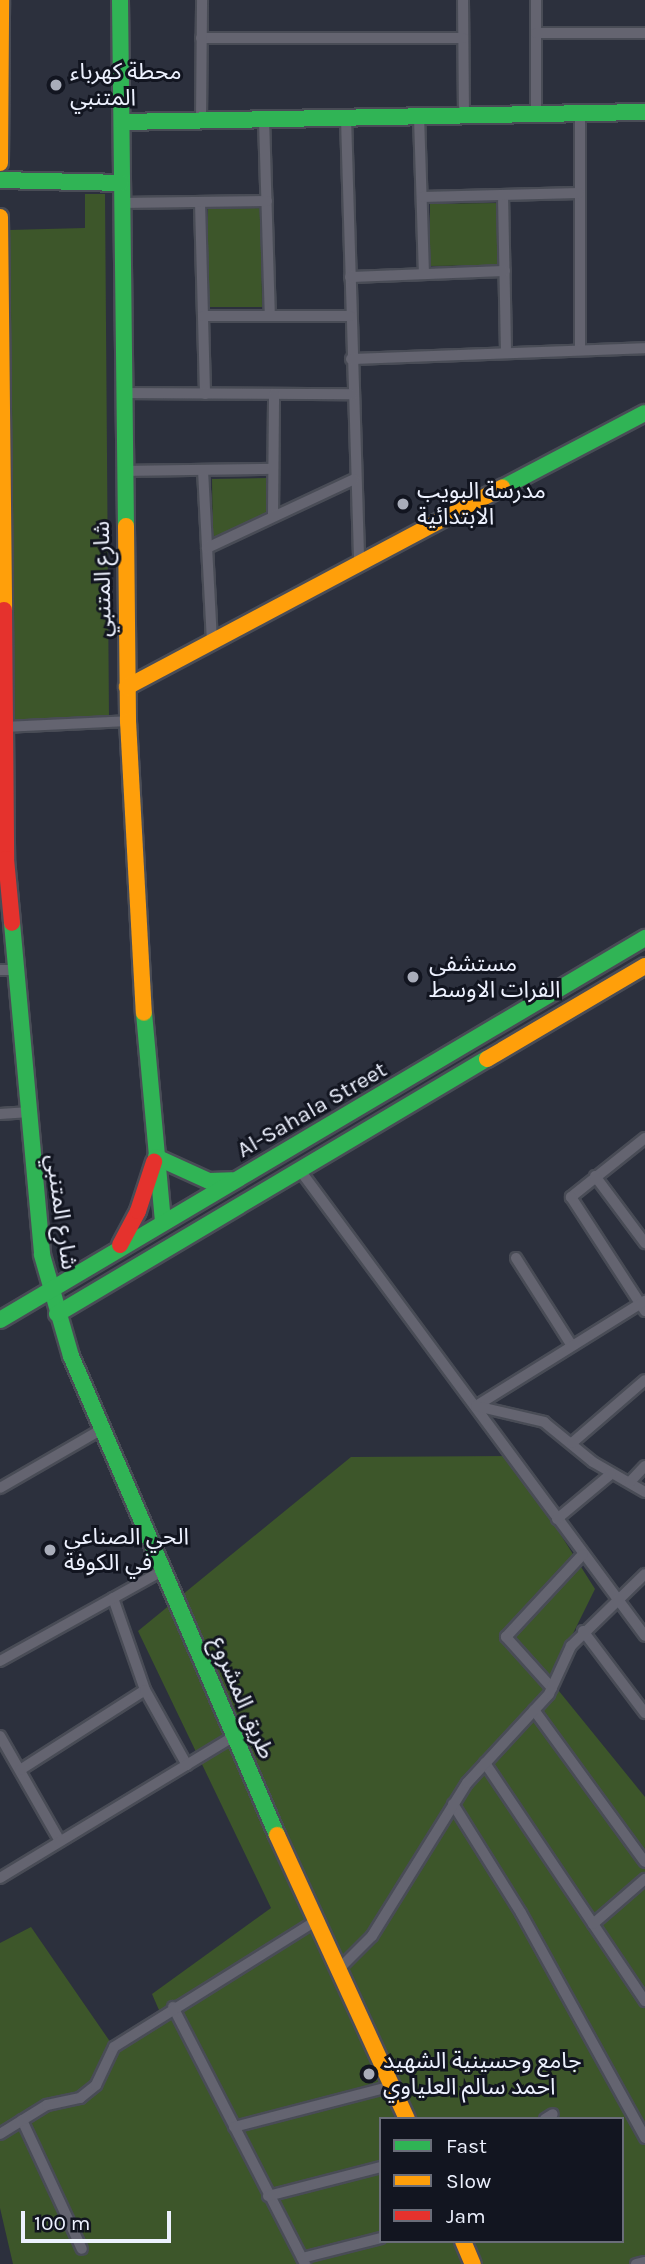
<!DOCTYPE html>
<html>
<head>
<meta charset="utf-8">
<style>
	body { margin:0 }
	#map { position:relative; width:645px; height:2264px; overflow:hidden; background:#2c303d; font-family:Karla,"Noto Sans Arabic",sans-serif }
	div>[style] { position:absolute }
	.green>* { inset:0; background:#3d562a }
	.roads { filter:drop-shadow(2px 0 #494c56) drop-shadow(-2px 0 #494c56) drop-shadow(0 2px #494c56) drop-shadow(0 -2px #494c56) }
	.street>* { height:10px; margin:-5px; padding:0 5px; transform-origin:5px; border-radius:5px; background:#646470 }
	.fast>* { height:16px; margin:-8px; padding:0 8px; transform-origin:8px; border-radius:8px; background:#30b455 }
	.slow>* { height:16px; margin:-8px; padding:0 8px; transform-origin:8px; border-radius:8px; background:#ff9f0a }
	.jam>* { height:16px; margin:-8px; padding:0 8px; transform-origin:8px; border-radius:8px; background:#e5322d }
	.dots>* { width:19px; height:19px; translate:-50% -50%; box-sizing:border-box; border:4px solid #121520; border-radius:50% }
	span { translate:-50% -50%; white-space:nowrap; text-align:center; line-height:1.15; -webkit-text-stroke:6px #121520; paint-order:stroke }
	.poi-label { font-size:23px; color:#edf1fe }
	.left { translate:0 -50%; text-align:left }
	.street-label { font-size:23px; color:#edf1fe }
	.legend { position:absolute; left:379px; top:2117px; width:245px; height:126px; box-sizing:border-box; background:#121520; border:2px solid #6a6d79; margin:0; padding:9px 12px; list-style:none; font-size:21px; color:#edf1fe }
	.legend li { display:flex; align-items:center; gap:14px; height:35px }
	.legend b { width:35px; border:2px solid #6a6d79 }
	.scale { position:absolute; left:21px; top:2211px; width:150px; height:32px; box-sizing:border-box; border:4px solid #edf1fe; border-top:0; padding-left:9px; font-size:21px; line-height:24px; white-space:nowrap; color:#edf1fe; -webkit-text-stroke:5px #121520; paint-order:stroke }
</style>
</head>
<body>
<div id="map">
	<div class="green">
		<div style="clip-path:polygon(85px 194px,105px 194px,109px 718px,12px 720px,9px 230px,85px 228px)"></div>
		<div style="clip-path:polygon(498px 203px,498px 265px,430px 266px,430px 204px)"></div>
		<div style="clip-path:polygon(261px 208px,262px 307px,208px 307px,208px 209px)"></div>
		<div style="clip-path:polygon(267px 478px,267px 514px,213px 541px,212px 479px)"></div>
		<div style="clip-path:polygon(evenodd,511px 1456px,595px 1589px,550px 1680px,645px 1797px,645px 2264px,13px 2264px,0 2208px,0 1943px,31px 1927px,111px 2043px,162px 2017px,152px 1994px,271px 1908px,138px 1631px,351px 1457px,511px 1456px,381px 2119px,622px 2119px,622px 2241px,381px 2241px,381px 2119px)"></div>
	</div>
	<div class="roads">
		<div class="street">
			<div style="left:463px;top:0;width:115px;rotate:89.5deg"></div>
			<div style="left:536px;top:0;width:114px;rotate:90deg"></div>
			<div style="left:536px;top:33px;width:109px"></div>
			<div style="left:201px;top:38px;width:262px"></div>
			<div style="left:580px;top:113px;width:237px;rotate:90deg"></div>
			<div style="left:419px;top:116px;width:158px;rotate:88.2deg"></div>
			<div style="left:346px;top:118px;width:447px;rotate:88.3deg"></div>
			<div style="left:264px;top:119px;width:197px;rotate:88.3deg"></div>
			<div style="left:201px;top:120px;width:120px;rotate:-89.5deg"></div>
			<div style="left:503px;top:195px;width:157px;rotate:88.9deg"></div>
			<div style="left:422px;top:197px;width:157px;rotate:-1.5deg"></div>
			<div style="left:200px;top:202px;width:192px;rotate:88.5deg"></div>
			<div style="left:121px;top:203px;width:146px;rotate:-0.8deg"></div>
			<div style="left:350px;top:277px;width:155px;rotate:-2.2deg"></div>
			<div style="left:203px;top:316px;width:147px"></div>
			<div style="left:351px;top:359px;width:294px;rotate:-2.1deg"></div>
			<div style="left:123px;top:393px;width:229px;rotate:0.3deg"></div>
			<div style="left:203px;top:470px;width:173px;rotate:87deg"></div>
			<div style="left:125px;top:471px;width:148px;rotate:-0.8deg"></div>
			<div style="left:273px;top:516px;width:122px;rotate:-89.5deg"></div>
			<div style="left:207px;top:548px;width:162px;rotate:-25.1deg"></div>
			<div style="left:3px;top:727px;width:125px;rotate:-2.7deg"></div>
			<div style="left:0;top:970px;width:13px"></div>
			<div style="left:0;top:1114px;width:26px;rotate:-4deg"></div>
			<div style="left:645px;top:1138px;width:95px;rotate:141.4deg"></div>
			<div style="left:571px;top:1197px;width:136px;rotate:57deg"></div>
			<div style="left:302px;top:1173px;width:576px;rotate:53.47deg"></div>
			<div style="left:595px;top:1176px;width:84px;rotate:53.3deg"></div>
			<div style="left:516px;top:1258px;width:104px;rotate:57.5deg"></div>
			<div style="left:476px;top:1406px;width:199px;rotate:-31.9deg"></div>
			<div style="left:476px;top:1406px;width:70px;rotate:13.2deg"></div>
			<div style="left:544px;top:1422px;width:63px;rotate:39.2deg"></div>
			<div style="left:593px;top:1462px;width:60px;rotate:30deg"></div>
			<div style="left:572px;top:1443px;width:96px;rotate:-40.8deg"></div>
			<div style="left:630px;top:1482px;width:22px;rotate:-47deg"></div>
			<div style="left:0;top:1488px;width:118px;rotate:-30deg"></div>
			<div style="left:557px;top:1519px;width:70px;rotate:-39.8deg"></div>
			<div style="left:113px;top:1598px;width:97px;rotate:70.8deg"></div>
			<div style="left:583px;top:1631px;width:103px;rotate:52.9deg"></div>
			<div style="left:0;top:1661px;width:185px;rotate:-29.1deg"></div>
			<div style="left:552px;top:1688px;width:69px;rotate:-132deg"></div>
			<div style="left:506px;top:1637px;width:113px;rotate:-47.1deg"></div>
			<div style="left:534px;top:1710px;width:188px;rotate:53.9deg"></div>
			<div style="left:0;top:1736px;width:121px;rotate:60.3deg"></div>
			<div style="left:485px;top:1763px;width:287px;rotate:56.1deg"></div>
			<div style="left:20px;top:1770px;width:148px;rotate:-32.6deg"></div>
			<div style="left:145px;top:1690px;width:86px;rotate:60.8deg"></div>
			<div style="left:453px;top:1804px;width:128px;rotate:58deg"></div>
			<div style="left:521px;top:1913px;width:257px;rotate:61.1deg"></div>
			<div style="left:0;top:1878px;width:272px;rotate:-31.2deg"></div>
			<div style="left:593px;top:1924px;width:69px;rotate:-40.9deg"></div>
			<div style="left:339px;top:1969px;width:47px;rotate:-45deg"></div>
			<div style="left:372px;top:1936px;width:180px;rotate:-58.2deg"></div>
			<div style="left:467px;top:1783px;width:121px;rotate:-47.3deg"></div>
			<div style="left:549px;top:1694px;width:53px;rotate:-65.4deg"></div>
			<div style="left:571px;top:1646px;width:103px;rotate:-44.2deg"></div>
			<div style="left:173px;top:2007px;width:289px;rotate:62.8deg"></div>
			<div style="left:545px;top:2119px;width:9px;rotate:-32deg"></div>
			<div style="left:22px;top:2120px;width:142px;rotate:65.1deg"></div>
			<div style="left:234px;top:2127px;width:163px;rotate:-14.5deg"></div>
			<div style="left:0;top:2134px;width:55px;rotate:-31.7deg"></div>
			<div style="left:47px;top:2105px;width:34px;rotate:-12deg"></div>
			<div style="left:80px;top:2098px;width:21px;rotate:-39deg"></div>
			<div style="left:96px;top:2085px;width:42px;rotate:-64.7deg"></div>
			<div style="left:114px;top:2047px;width:238px;rotate:-32deg"></div>
			<div style="left:268px;top:2196px;width:117px;rotate:-14.4deg"></div>
			<div style="left:302px;top:2258px;width:81px;rotate:-14.2deg"></div>
			<div style="left:636px;top:2264px;width:9px;rotate:-13deg"></div>
		</div>
		<div class="fast">
			<div style="left:120px;top:0;width:526px;rotate:89.35deg"></div>
			<div style="left:122px;top:122px;width:523px;rotate:-1.1deg"></div>
			<div style="left:0;top:180px;width:121px;rotate:1.4deg"></div>
			<div style="left:502px;top:488px;width:161px;rotate:-27.7deg"></div>
			<div style="left:12px;top:923px;width:333px;rotate:84.8deg"></div>
			<div style="left:42px;top:1255px;width:105px;rotate:74deg"></div>
			<div style="left:71px;top:1356px;width:521px;rotate:66.73deg"></div>
			<div style="left:144px;top:1013px;width:210px;rotate:84.8deg"></div>
			<div style="left:156px;top:1157px;width:58px;rotate:24.4deg"></div>
			<div style="left:209px;top:1181px;width:23px;rotate:-2deg"></div>
			<div style="left:57px;top:1314px;width:500px;rotate:-30.7deg"></div>
			<div style="left:0;top:1320px;width:750px;rotate:-30.64deg"></div>
		</div>
		<div class="slow">
			<div style="left:0;top:163px;width:163px;rotate:-89.6deg"></div>
			<div style="left:0;top:217px;width:393px;rotate:89.4deg"></div>
			<div style="left:126px;top:526px;width:195px;rotate:89.4deg"></div>
			<div style="left:128px;top:721px;width:292px;rotate:86.9deg"></div>
			<div style="left:127px;top:687px;width:425px;rotate:-28deg"></div>
			<div style="left:487px;top:1059px;width:183px;rotate:-30.5deg"></div>
			<div style="left:277px;top:1835px;width:312px;rotate:65.4deg"></div>
			<div style="left:463px;top:2241px;width:25px;rotate:67deg"></div>
		</div>
		<div class="jam">
			<div style="left:4px;top:610px;width:249px;rotate:89.5deg"></div>
			<div style="left:6px;top:859px;width:64px;rotate:84.6deg"></div>
			<div style="left:120px;top:1245px;width:38px;rotate:-62deg"></div>
			<div style="left:138px;top:1211px;width:52px;rotate:-71.9deg"></div>
		</div>
	</div>
	<div class="dots">
		<div style="left:56px;top:85px;background:#a9adba"></div>
		<div style="left:403px;top:504px;background:#a9adba"></div>
		<div style="left:413px;top:977px;background:#a9adba"></div>
		<div style="left:50px;top:1550px;background:#a9adba"></div>
		<div style="left:369px;top:2074px;background:#a9adba"></div>
	</div>
	<div class="poi-label">
		<span class="left" style="left:70px;top:85px">محطة كهرباء<br>المتنبي</span>
		<span class="left" style="left:417px;top:504px">مدرسة البويب<br>الابتدائية</span>
		<span class="left" style="left:429px;top:977px">مستشفى<br>الفرات الاوسط</span>
		<span class="left" style="left:64px;top:1550px">الحي الصناعي<br>في الكوفة</span>
		<span class="left" style="left:383px;top:2074px">جامع وحسينية الشهيد<br>احمد سالم العلياوي</span>
	</div>
	<div class="street-label">
		<span style="left:103px;top:579px;rotate:-91deg">شارع المتنبي</span>
		<span style="left:312px;top:1110px;rotate:-30deg">Al-Sahala Street</span>
		<span style="left:61px;top:1212px;rotate:82deg">شارع المتنبي</span>
		<span style="left:242px;top:1698px;rotate:67deg">طريق المشروع</span>
	</div>
	<ul class="legend">
	<li><b style="height:9px;background:#30b455"></b>Fast</li>
	<li><b style="height:9px;background:#ff9f0a"></b>Slow</li>
	<li><b style="height:9px;background:#e5322d"></b>Jam</li>
	</ul>
	<div class="scale">100 m</div>
</div>
</body>
</html>
